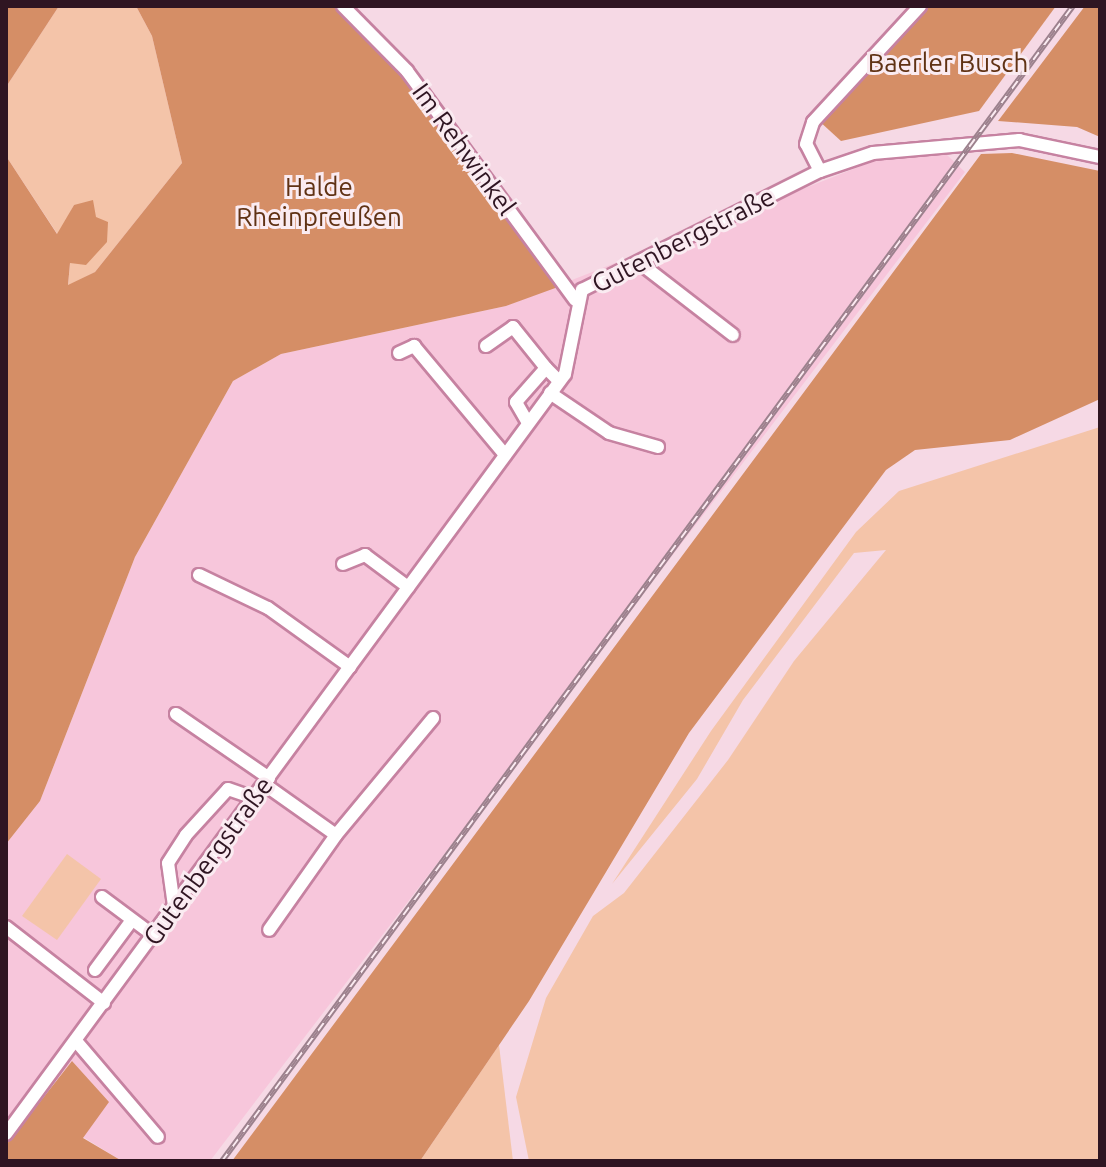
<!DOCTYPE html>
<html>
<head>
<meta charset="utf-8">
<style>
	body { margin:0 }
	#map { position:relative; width:1106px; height:1167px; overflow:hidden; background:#f6d9e5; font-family:Ubuntu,sans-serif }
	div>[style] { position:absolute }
	.built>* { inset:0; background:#f7c6db }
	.green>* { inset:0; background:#f4c4a9 }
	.forest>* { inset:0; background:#d58e66 }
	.roads { filter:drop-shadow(2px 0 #c682a1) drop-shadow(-2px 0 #c682a1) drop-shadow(0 2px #c682a1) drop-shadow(0 -2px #c682a1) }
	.minor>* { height:12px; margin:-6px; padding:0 6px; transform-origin:6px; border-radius:6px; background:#fff }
	.rail>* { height:6px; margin-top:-3px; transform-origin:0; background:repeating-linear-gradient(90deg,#faebf1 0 9px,#9c818d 0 18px); box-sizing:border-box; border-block:2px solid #9c818d }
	span { translate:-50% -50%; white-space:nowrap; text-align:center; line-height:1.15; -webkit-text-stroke:6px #faebf1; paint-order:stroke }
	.park-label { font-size:26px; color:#603214 }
	.street-label { font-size:26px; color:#2f1522 }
	.frame { position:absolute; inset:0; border:8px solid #2f1522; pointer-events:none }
</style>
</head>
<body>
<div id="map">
	<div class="built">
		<div style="clip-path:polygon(889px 155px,947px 155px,965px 172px,210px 1161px,122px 1161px,83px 1137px,72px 1061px,6px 1142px,6px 844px,40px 801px,135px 557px,233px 381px,281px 354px,506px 306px)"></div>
	</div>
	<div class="green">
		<div style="clip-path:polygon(59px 6px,136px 6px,152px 36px,182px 163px,95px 272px,68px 286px,70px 263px,96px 217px,74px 205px,58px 235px,6px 156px,6px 87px)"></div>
		<div style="clip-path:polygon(1100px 427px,1100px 1161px,529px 1161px,516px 1097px,546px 998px,593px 916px,624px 893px,728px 760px,794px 661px,886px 550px,854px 553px,743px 700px,697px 779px,612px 884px,711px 731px,856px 532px,899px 491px)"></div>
		<div style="clip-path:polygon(67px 854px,101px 879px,57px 940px,22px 916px)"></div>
		<div style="clip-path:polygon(499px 1045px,513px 1161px,420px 1161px)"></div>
	</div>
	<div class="forest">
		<div style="clip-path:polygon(6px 6px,59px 6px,6px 87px)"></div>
		<div style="clip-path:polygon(136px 6px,339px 6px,401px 73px,558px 287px,506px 306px,281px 354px,233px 381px,135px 557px,40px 801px,6px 844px,6px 156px,57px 234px,74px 205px,93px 200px,96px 217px,108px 222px,107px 242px,86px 265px,70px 263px,68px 285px,95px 272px,182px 163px,152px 36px)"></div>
		<div style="clip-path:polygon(923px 6px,1056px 6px,979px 111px,841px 141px,818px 120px)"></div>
		<div style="clip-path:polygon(1085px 6px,1100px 6px,1100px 137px,1077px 127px,998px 121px)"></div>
		<div style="clip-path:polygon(1012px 153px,1100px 171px,1100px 399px,1010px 440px,915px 450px,886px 470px,689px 733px,529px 1001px,420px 1161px,232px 1161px,981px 154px)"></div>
		<div style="clip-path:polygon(72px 1061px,109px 1102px,83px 1138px,122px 1161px,6px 1161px,6px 1145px)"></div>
	</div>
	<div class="roads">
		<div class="minor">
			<div style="left:343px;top:6px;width:91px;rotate:45.4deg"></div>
			<div style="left:407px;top:71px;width:284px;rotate:53.7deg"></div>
			<div style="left:820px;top:171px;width:30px;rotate:-117deg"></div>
			<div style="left:806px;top:144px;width:23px;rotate:-72deg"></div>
			<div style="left:813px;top:122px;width:158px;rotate:-47.3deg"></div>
			<div style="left:641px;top:264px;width:116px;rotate:37.7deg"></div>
			<div style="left:486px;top:346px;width:33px;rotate:-35deg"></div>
			<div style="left:513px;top:327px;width:53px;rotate:51.2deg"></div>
			<div style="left:399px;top:353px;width:17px;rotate:-25deg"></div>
			<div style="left:414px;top:346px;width:142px;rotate:50.1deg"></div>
			<div style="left:550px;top:393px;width:71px;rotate:34.1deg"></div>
			<div style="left:609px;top:433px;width:51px;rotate:15.9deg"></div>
			<div style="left:528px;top:423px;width:24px;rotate:-120deg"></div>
			<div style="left:516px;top:402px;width:45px;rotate:-48.6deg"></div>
			<div style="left:546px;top:368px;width:18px;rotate:45deg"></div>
			<div style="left:343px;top:564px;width:24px;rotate:-22deg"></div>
			<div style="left:365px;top:555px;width:54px;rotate:36.7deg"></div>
			<div style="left:199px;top:575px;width:76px;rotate:25.6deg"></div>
			<div style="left:268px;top:608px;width:101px;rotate:35.7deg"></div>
			<div style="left:176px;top:714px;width:113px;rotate:34.5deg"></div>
			<div style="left:264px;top:784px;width:88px;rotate:35.3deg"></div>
			<div style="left:336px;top:835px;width:116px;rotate:125.2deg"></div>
			<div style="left:336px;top:835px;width:152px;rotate:-50.3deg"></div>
			<div style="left:102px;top:897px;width:64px;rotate:36.7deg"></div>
			<div style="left:174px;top:906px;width:43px;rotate:-97.9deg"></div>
			<div style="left:168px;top:863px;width:33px;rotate:-57deg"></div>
			<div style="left:186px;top:835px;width:62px;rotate:-47.6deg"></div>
			<div style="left:228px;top:789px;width:28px;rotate:19deg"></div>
			<div style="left:6px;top:927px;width:124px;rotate:37.8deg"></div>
			<div style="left:95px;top:970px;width:62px;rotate:-53.5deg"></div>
			<div style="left:76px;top:1041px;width:126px;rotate:49.5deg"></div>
			<div style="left:6px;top:1134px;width:943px;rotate:-53.66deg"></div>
			<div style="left:565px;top:374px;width:86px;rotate:-78.6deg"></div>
			<div style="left:582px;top:290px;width:266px;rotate:-26.6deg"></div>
			<div style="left:820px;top:171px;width:56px;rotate:-18.8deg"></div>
			<div style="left:873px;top:153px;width:147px;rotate:-5.1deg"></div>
			<div style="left:1019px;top:140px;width:83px;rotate:11.9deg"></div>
		</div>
	</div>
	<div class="rail">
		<div style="left:222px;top:1161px;width:1435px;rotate:-53.62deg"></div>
	</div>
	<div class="park-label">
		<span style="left:948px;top:63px">Baerler Busch</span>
		<span style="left:319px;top:202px">Halde<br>Rheinpreußen</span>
	</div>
	<div class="street-label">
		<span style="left:464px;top:149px;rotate:54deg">Im Rehwinkel</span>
		<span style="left:683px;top:240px;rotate:-27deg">Gutenbergstraße</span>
		<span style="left:208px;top:861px;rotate:-54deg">Gutenbergstraße</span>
	</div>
	<div class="frame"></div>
</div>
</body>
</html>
